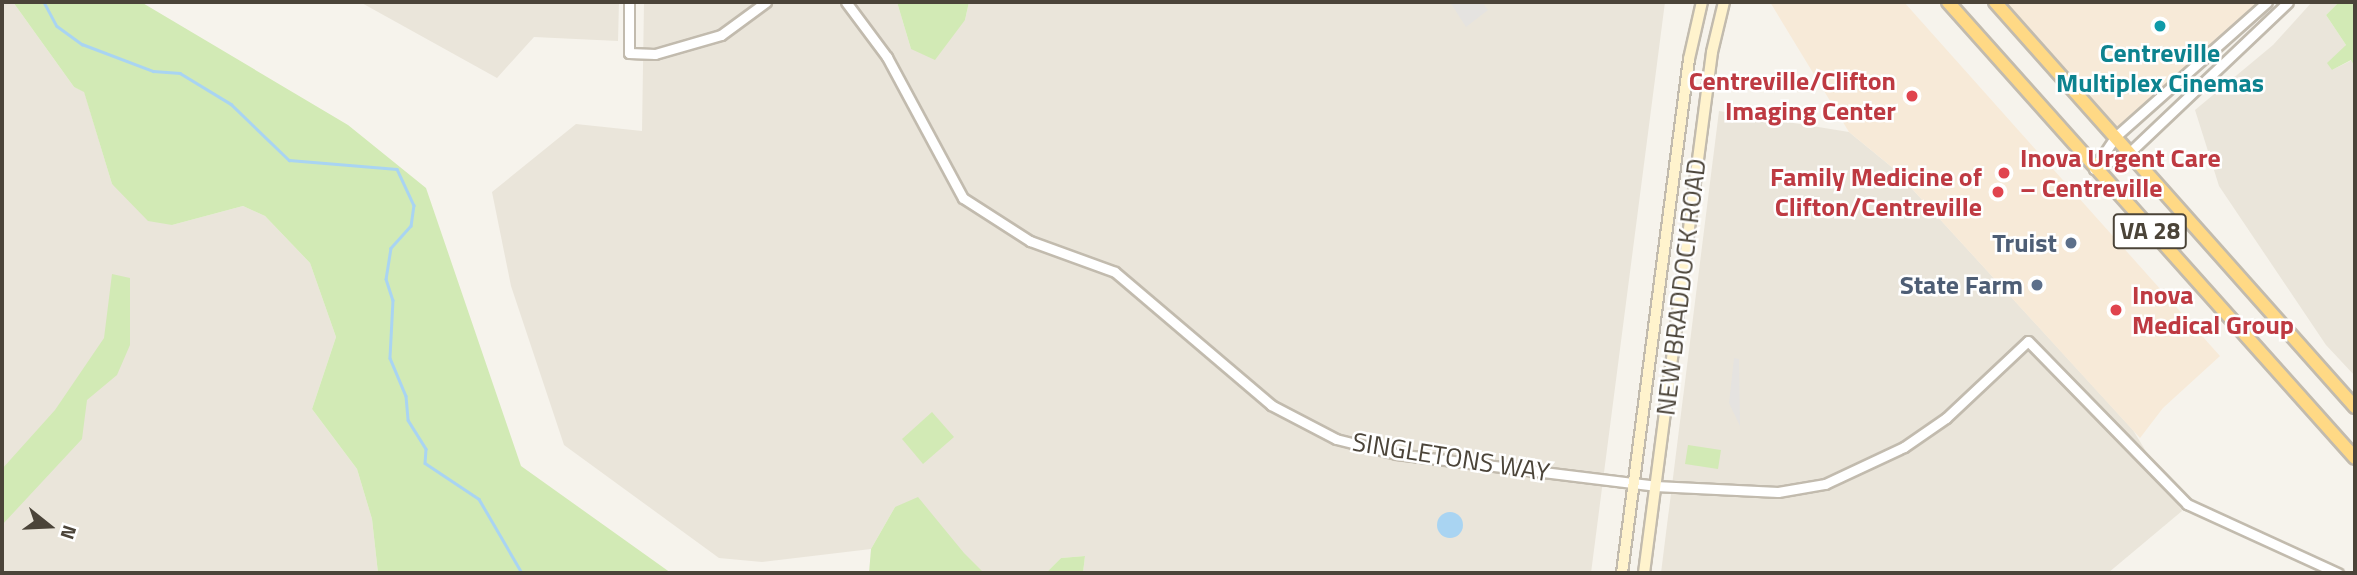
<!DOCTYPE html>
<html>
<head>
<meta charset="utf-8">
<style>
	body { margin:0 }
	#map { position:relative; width:2357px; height:575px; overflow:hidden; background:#f6f3ec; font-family:"Titillium Web",sans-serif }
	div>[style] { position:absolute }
	.residential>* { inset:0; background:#eae5da }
	.commercial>* { inset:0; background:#f7ead8 }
	.green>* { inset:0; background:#d2eab5 }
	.parking>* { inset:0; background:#e5e3e0 }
	.water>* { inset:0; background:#a9d4f2 }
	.round { border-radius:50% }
	.stream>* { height:2.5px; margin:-1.25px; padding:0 1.25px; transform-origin:1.25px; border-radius:1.25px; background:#a9d4f2 }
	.roads { filter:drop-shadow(2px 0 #c2bbae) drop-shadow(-2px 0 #c2bbae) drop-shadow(0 2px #c2bbae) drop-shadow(0 -2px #c2bbae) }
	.tertiary>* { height:9px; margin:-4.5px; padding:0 4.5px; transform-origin:4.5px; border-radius:4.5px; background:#fff }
	.secondary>* { height:10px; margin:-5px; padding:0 5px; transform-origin:5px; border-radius:5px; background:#fff3cd }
	.trunk>* { height:12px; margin:-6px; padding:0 6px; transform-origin:6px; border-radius:6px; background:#ffd985 }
	.dots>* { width:19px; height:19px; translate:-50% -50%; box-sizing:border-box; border:4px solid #fff; border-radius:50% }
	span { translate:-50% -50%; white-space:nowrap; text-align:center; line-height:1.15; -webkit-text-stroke:5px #fff; paint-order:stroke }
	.shield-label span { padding:2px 5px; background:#fff; border:2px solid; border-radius:5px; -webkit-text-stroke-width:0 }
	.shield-label { font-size:24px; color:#4b4439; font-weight:700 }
	.culture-label { font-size:26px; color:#0d838f; font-weight:700 }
	.health-label { font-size:26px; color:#be3a42; font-weight:700 }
	.right { translate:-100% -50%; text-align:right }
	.left { translate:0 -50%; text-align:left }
	.service-label { font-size:26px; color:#4e5e75; font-weight:700 }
	.street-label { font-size:26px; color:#4b4439 }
	.frame { position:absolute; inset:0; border:4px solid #4b4439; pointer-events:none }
	.north { position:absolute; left:14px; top:491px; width:70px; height:70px; -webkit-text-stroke:5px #fff; paint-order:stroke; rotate:108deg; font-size:19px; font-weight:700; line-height:28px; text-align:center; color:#4b4439 }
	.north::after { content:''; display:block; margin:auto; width:24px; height:32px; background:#4b4439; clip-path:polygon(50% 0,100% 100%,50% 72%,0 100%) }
</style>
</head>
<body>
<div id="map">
	<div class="residential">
		<div style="clip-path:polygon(2px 2px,13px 2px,74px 87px,84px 91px,112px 184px,172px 225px,243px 206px,265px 216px,310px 263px,336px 337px,312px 409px,357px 469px,372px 519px,378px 573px,2px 572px)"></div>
		<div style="clip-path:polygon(360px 2px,619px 2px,618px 41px,534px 37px,497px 78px)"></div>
		<div style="clip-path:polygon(644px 2px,897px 2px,911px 49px,965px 20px,969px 2px,1665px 2px,1591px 573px,1083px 573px,1085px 556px,1061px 558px,1046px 573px,984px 573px,895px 507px,871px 549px,762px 562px,719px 558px,564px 445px,511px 286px,492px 192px,576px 124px,642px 131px)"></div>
		<div style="clip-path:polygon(2312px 2px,2339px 2px,2326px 15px,2346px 45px,2332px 70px,2352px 60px,2355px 67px,2355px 376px,2326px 345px,2219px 186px,2195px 110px,2273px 45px)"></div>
		<div style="clip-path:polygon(1719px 111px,1849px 132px,1893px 168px,2133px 430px,2182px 511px,2108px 573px,1661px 573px)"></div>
	</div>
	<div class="commercial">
		<div style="clip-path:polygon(1770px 2px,1904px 2px,2220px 356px,2163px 408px,2140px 438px,1893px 168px,1849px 132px)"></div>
		<div style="clip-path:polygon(1996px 2px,2259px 2px,2115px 137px)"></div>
	</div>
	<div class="green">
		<div style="clip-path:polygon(13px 2px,141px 2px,348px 125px,426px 188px,521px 466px,671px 573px,378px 573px,372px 519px,357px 469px,312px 409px,336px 337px,310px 263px,265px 216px,243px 206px,172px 225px,148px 221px,112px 184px,84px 92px,74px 87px)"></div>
		<div style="clip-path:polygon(897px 2px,969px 2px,965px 20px,935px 60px,911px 49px)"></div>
		<div style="clip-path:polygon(2339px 2px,2355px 2px,2355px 67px,2351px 60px,2332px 70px,2327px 63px,2346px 45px,2326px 15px)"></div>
		<div style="clip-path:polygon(112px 274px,130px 278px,130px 345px,117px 375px,87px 400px,82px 439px,2px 525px,2px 469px,55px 410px,104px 338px)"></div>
		<div style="clip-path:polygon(932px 412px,954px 437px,923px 464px,902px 439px)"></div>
		<div style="clip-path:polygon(1688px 445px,1721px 450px,1718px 469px,1685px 464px)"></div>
		<div style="clip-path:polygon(918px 497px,964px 553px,984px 573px,869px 573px,871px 549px,895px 507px)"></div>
		<div style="clip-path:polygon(1085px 556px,1083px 573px,1046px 573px,1061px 558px)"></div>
	</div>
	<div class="parking">
		<div style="clip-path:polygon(1450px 2px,1482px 2px,1488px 10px,1466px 27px)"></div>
		<div style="clip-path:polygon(1734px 358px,1739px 359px,1740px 426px,1729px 403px)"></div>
	</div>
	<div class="water">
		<div class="round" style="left:1437px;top:512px;width:26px;height:26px"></div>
	</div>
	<div class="stream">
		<div style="left:44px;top:2px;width:27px;rotate:62deg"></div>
		<div style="left:57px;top:26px;width:31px;rotate:36deg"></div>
		<div style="left:82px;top:44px;width:76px;rotate:20.8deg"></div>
		<div style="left:153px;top:71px;width:27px;rotate:4deg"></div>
		<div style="left:180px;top:73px;width:60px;rotate:31.3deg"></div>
		<div style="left:231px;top:104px;width:81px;rotate:44deg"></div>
		<div style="left:289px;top:160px;width:108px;rotate:4.8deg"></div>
		<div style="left:397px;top:169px;width:40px;rotate:65deg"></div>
		<div style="left:414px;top:205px;width:21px;rotate:98deg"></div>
		<div style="left:411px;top:226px;width:30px;rotate:132deg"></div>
		<div style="left:391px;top:248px;width:31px;rotate:99deg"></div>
		<div style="left:386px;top:279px;width:22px;rotate:72deg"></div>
		<div style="left:393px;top:300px;width:58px;rotate:93deg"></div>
		<div style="left:390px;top:358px;width:41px;rotate:67.2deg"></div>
		<div style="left:406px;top:396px;width:24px;rotate:85deg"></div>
		<div style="left:408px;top:420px;width:34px;rotate:58deg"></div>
		<div style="left:426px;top:449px;width:14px;rotate:94deg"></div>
		<div style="left:425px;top:463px;width:65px;rotate:33.7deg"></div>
		<div style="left:479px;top:499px;width:86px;rotate:59.8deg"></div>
	</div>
	<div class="roads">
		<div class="tertiary">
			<div style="left:629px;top:2px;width:51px;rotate:90deg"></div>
			<div style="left:629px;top:53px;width:26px;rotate:2deg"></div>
			<div style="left:655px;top:54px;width:69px;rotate:-16.1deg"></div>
			<div style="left:721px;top:35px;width:56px;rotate:-36.3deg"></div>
			<div style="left:846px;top:2px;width:69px;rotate:53.3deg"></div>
			<div style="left:887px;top:57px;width:160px;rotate:61.7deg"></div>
			<div style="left:963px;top:198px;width:80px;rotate:32.7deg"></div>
			<div style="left:1030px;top:241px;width:90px;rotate:20deg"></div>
			<div style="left:1115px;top:272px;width:205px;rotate:40.4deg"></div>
			<div style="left:1271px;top:405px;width:73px;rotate:27.6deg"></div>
			<div style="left:1336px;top:439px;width:62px;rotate:14deg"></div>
			<div style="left:1396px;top:454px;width:261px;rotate:7deg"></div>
			<div style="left:1655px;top:486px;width:123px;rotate:2.8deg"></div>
			<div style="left:1778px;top:492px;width:48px;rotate:-9.7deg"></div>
			<div style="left:1825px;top:484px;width:87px;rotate:-25.1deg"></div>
			<div style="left:1904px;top:447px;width:51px;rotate:-34.6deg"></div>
			<div style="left:1946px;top:418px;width:112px;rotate:-43.2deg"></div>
			<div style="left:2028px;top:341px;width:228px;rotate:45.7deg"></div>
			<div style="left:2187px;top:504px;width:166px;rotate:24.6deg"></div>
			<div style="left:2095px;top:167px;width:36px;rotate:-56deg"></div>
			<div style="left:2115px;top:137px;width:203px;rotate:-41.6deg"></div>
			<div style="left:2094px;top:169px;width:38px;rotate:-25deg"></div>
			<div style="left:2129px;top:153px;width:219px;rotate:-43.5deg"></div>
		</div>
		<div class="secondary">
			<div style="left:1622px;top:573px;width:518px;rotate:-82.57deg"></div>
			<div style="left:1689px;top:59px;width:58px;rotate:-77.2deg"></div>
			<div style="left:1644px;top:573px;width:525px;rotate:-82.56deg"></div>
			<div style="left:1712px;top:52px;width:51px;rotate:-76.5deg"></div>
		</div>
		<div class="trunk">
			<div style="left:1948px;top:2px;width:611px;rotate:48.25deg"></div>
			<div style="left:1995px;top:2px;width:542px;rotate:48.37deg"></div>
		</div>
	</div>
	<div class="dots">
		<div style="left:2160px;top:26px;background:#0f9aa8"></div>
		<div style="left:1912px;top:96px;background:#e0444e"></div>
		<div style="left:2004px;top:173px;background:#e0444e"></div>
		<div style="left:1998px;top:192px;background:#e0444e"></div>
		<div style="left:2071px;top:243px;background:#5c6f8a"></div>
		<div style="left:2037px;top:285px;background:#5c6f8a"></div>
		<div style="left:2116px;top:310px;background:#e0444e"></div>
	</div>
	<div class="shield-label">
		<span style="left:2150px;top:231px">VA 28</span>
	</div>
	<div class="culture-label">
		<span style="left:2160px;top:68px">Centreville<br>Multiplex Cinemas</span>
	</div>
	<div class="health-label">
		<span class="right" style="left:1896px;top:96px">Centreville/Clifton<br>Imaging Center</span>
		<span class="left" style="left:2020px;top:173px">Inova Urgent Care<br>– Centreville</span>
		<span class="right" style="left:1982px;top:192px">Family Medicine of<br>Clifton/Centreville</span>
		<span class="left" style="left:2132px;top:310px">Inova<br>Medical Group</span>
	</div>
	<div class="service-label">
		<span class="right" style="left:2057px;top:243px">Truist</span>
		<span class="right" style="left:2023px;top:285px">State Farm</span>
	</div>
	<div class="street-label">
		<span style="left:1681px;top:287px;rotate:-83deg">NEW BRADDOCK ROAD</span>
		<span style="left:1451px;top:457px;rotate:9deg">SINGLETONS WAY</span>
	</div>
	<div class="frame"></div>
	<div class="north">N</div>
</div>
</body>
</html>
